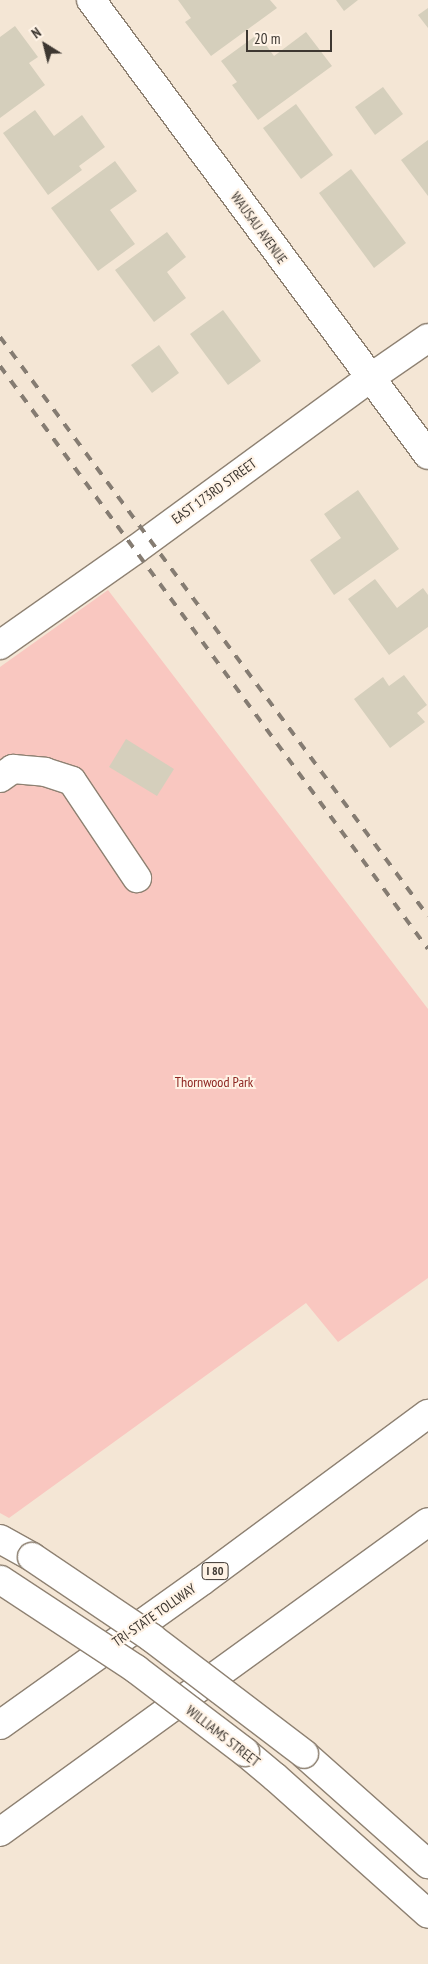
<!DOCTYPE html>
<html>
<head>
<meta charset="utf-8">
<style>
	body { margin:0 }
	#map { position:relative; width:428px; height:1964px; overflow:hidden; background:#f4e6d5; font-family:"PT Sans Narrow",sans-serif }
	div>[style] { position:absolute }
	.green>* { inset:0; background:#f9c7c0 }
	.building>* { inset:0; background:#d5cfbc }
	.roads { filter:drop-shadow(1px 0 #8e8172) drop-shadow(-1px 0 #8e8172) drop-shadow(0 1px #8e8172) drop-shadow(0 -1px #8e8172) }
	.minor>* { height:28px; margin:-14px; padding:0 14px; transform-origin:14px; border-radius:14px; background:#fff }
	.highway>* { height:28px; margin:-14px; padding:0 14px; transform-origin:14px; border-radius:14px; background:#fff }
	.rail>* { height:4px; margin-top:-2px; transform-origin:0; background:repeating-linear-gradient(90deg,#857c72 0 9px,transparent 0 18px) }
	.bridges { filter:drop-shadow(1px 0 #8e8172) drop-shadow(-1px 0 #8e8172) drop-shadow(0 1px #8e8172) drop-shadow(0 -1px #8e8172) }
	.minor-bridge>* { height:28px; margin:-14px; padding:0 14px; transform-origin:14px; border-radius:14px; background:#fff }
	span { translate:-50% -50%; white-space:nowrap; text-align:center; line-height:1.15; -webkit-text-stroke:4px #fff3e6; paint-order:stroke }
	.shield-label span { padding:1px 4px; background:#fff3e6; border:1px solid; border-radius:4px; -webkit-text-stroke-width:0 }
	.shield-label { font-size:12px; color:#3d3731; font-weight:700 }
	.street-label { font-size:14px; color:#3d3731 }
	.park-label { font-size:14px; color:#8d2520 }
	.north { position:absolute; left:20px; top:20px; width:50px; height:50px; -webkit-text-stroke:4px #fff3e6; paint-order:stroke; rotate:324deg; font-size:14px; font-weight:700; line-height:20px; text-align:center; color:#3d3731 }
	.north::after { content:''; display:block; margin:auto; width:18px; height:22px; background:#3d3731; clip-path:polygon(50% 0,100% 100%,50% 72%,0 100%) }
	.scale { position:absolute; left:246px; top:30px; width:86px; height:22px; box-sizing:border-box; border:2px solid #3d3731; border-top:0; padding-left:6px; font-size:15px; line-height:18px; white-space:nowrap; color:#3d3731; -webkit-text-stroke:4px #fff3e6; paint-order:stroke }
</style>
</head>
<body>
<div id="map">
	<div class="green">
		<div style="clip-path:polygon(108px 590px,428px 1009px,428px 1278px,338px 1342px,306px 1303px,9px 1518px,0 1513px,0 667px)"></div>
	</div>
	<div class="building">
		<div style="clip-path:polygon(178px 0,270px 0,277px 8px,211px 56px,185px 22px,191px 18px)"></div>
		<div style="clip-path:polygon(336px 0,358px 0,344px 11px)"></div>
		<div style="clip-path:polygon(428px 8px,428px 28px,418px 15px)"></div>
		<div style="clip-path:polygon(15px 26px,38px 57px,29px 63px,45px 85px,0 118px,0 37px)"></div>
		<div style="clip-path:polygon(306px 32px,332px 66px,258px 120px,232px 85px,237px 82px,221px 61px,258px 34px,274px 56px)"></div>
		<div style="clip-path:polygon(383px 87px,403px 114px,375px 135px,355px 107px)"></div>
		<div style="clip-path:polygon(296px 104px,333px 155px,301px 179px,263px 128px)"></div>
		<div style="clip-path:polygon(35px 110px,54px 136px,82px 115px,105px 147px,79px 166px,82px 170px,48px 195px,3px 133px)"></div>
		<div style="clip-path:polygon(428px 140px,428px 196px,401px 160px)"></div>
		<div style="clip-path:polygon(115px 161px,137px 191px,110px 210px,135px 244px,98px 271px,51px 208px)"></div>
		<div style="clip-path:polygon(351px 169px,406px 243px,374px 268px,319px 193px)"></div>
		<div style="clip-path:polygon(167px 232px,186px 257px,167px 272px,186px 298px,154px 322px,115px 270px)"></div>
		<div style="clip-path:polygon(223px 310px,261px 361px,228px 385px,190px 334px)"></div>
		<div style="clip-path:polygon(159px 345px,179px 373px,152px 393px,131px 365px)"></div>
		<div style="clip-path:polygon(358px 490px,399px 549px,334px 595px,310px 560px,341px 538px,324px 514px)"></div>
		<div style="clip-path:polygon(375px 579px,397px 608px,423px 588px,428px 595px,428px 627px,389px 655px,348px 599px)"></div>
		<div style="clip-path:polygon(404px 675px,427px 705px,417px 713px,425px 722px,390px 748px,354px 699px,383px 677px,389px 686px)"></div>
		<div style="clip-path:polygon(126px 739px,174px 769px,157px 796px,109px 767px)"></div>
	</div>
	<div class="roads">
		<div class="minor">
			<div style="left:91px;top:0;width:566px;rotate:53.47deg"></div>
			<div style="left:0;top:645px;width:165px;rotate:-35.1deg"></div>
			<div style="left:135px;top:550px;width:291px;rotate:-36.2deg"></div>
			<div style="left:370px;top:378px;width:70px;rotate:-34.6deg"></div>
			<div style="left:0;top:778px;width:16px;rotate:-35deg"></div>
			<div style="left:13px;top:769px;width:32px;rotate:5deg"></div>
			<div style="left:45px;top:772px;width:28px;rotate:18deg"></div>
			<div style="left:72px;top:781px;width:117px;rotate:56.2deg"></div>
			<div style="left:0;top:1539px;width:37px;rotate:29deg"></div>
			<div style="left:245px;top:1752px;width:39px;rotate:40deg"></div>
			<div style="left:275px;top:1777px;width:205px;rotate:41.8deg"></div>
			<div style="left:304px;top:1754px;width:166px;rotate:41.6deg"></div>
		</div>
		<div class="highway">
			<div style="left:0;top:1725px;width:248px;rotate:-35.5deg"></div>
			<div style="left:202px;top:1581px;width:281px;rotate:-36.5deg"></div>
			<div style="left:0;top:1832px;width:528px;rotate:-35.92deg"></div>
		</div>
	</div>
	<div class="rail">
		<div style="left:0;top:337px;width:720px;rotate:53.53deg"></div>
		<div style="left:0;top:366px;width:723px;rotate:53.72deg"></div>
	</div>
	<div class="bridges">
		<div class="minor-bridge">
			<div style="left:32px;top:1557px;width:145px;rotate:34deg"></div>
			<div style="left:152px;top:1638px;width:191px;rotate:37.3deg"></div>
			<div style="left:1px;top:1580px;width:162px;rotate:33.4deg"></div>
			<div style="left:136px;top:1669px;width:137px;rotate:37.3deg"></div>
		</div>
	</div>
	<div class="shield-label">
		<span style="left:215px;top:1571px">I 80</span>
	</div>
	<div class="street-label">
		<span style="left:259px;top:228px;rotate:54deg">WAUSAU AVENUE</span>
		<span style="left:214px;top:491px;rotate:-36deg">EAST 173RD STREET</span>
		<span style="left:154px;top:1615px;rotate:-35deg">TRI-STATE TOLLWAY</span>
		<span style="left:223px;top:1736px;rotate:38deg">WILLIAMS STREET</span>
	</div>
	<div class="park-label">
		<span style="left:214px;top:1082px">Thornwood Park</span>
	</div>
	<div class="north">N</div>
	<div class="scale">20 m</div>
</div>
</body>
</html>
